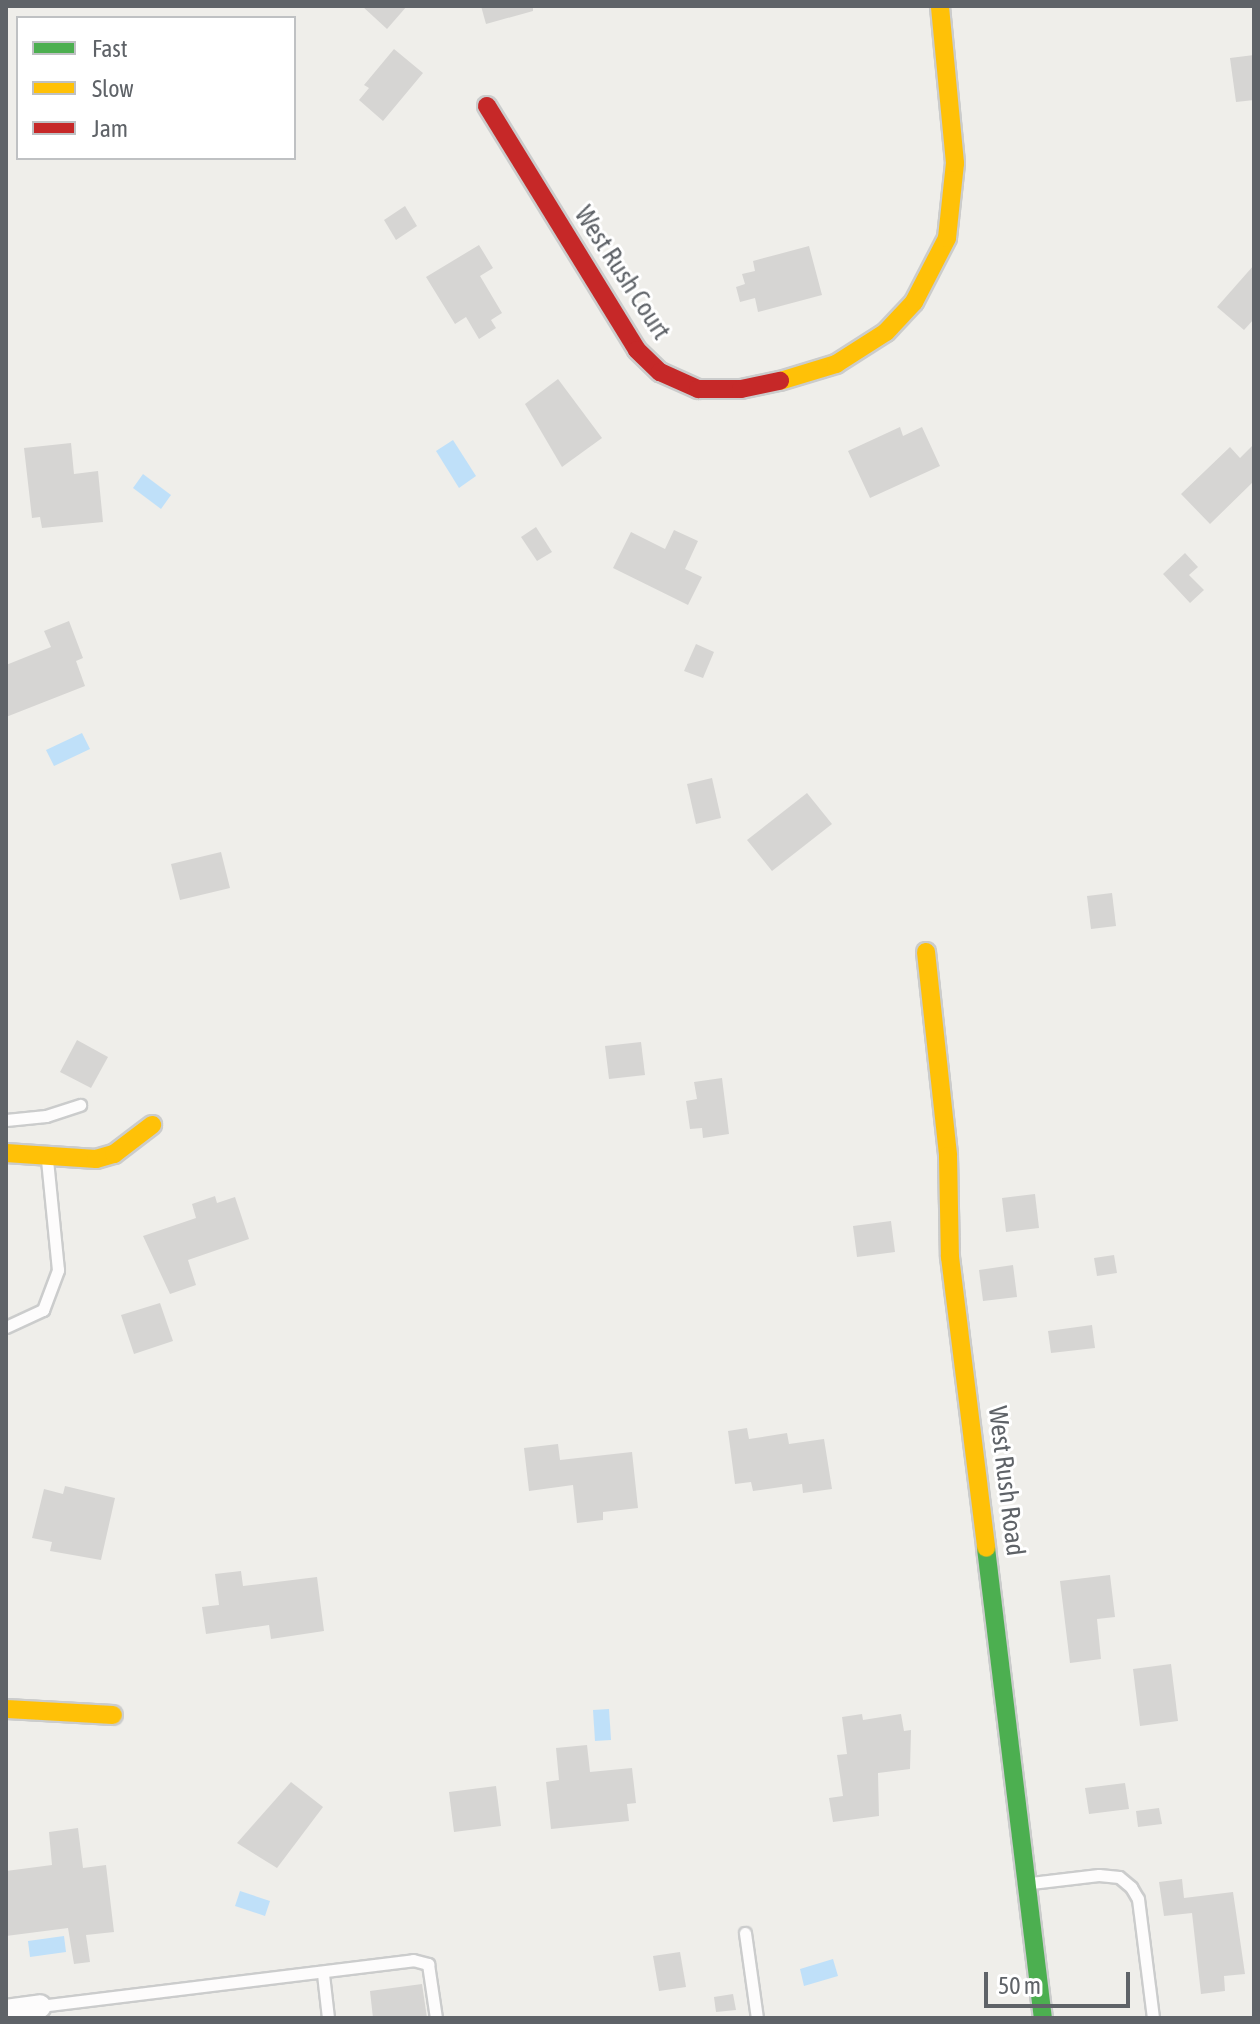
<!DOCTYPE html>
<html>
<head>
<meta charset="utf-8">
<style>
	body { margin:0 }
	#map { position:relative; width:1260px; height:2024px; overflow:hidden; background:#efeeea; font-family:"Asap Condensed",sans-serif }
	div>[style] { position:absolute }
	.water>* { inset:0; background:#bfe0f9 }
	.building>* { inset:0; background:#d6d5d3 }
	.roads { filter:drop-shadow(2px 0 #cbcccc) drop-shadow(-2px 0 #cbcccc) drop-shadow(0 2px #cbcccc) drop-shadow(0 -2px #cbcccc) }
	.lane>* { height:11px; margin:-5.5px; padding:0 5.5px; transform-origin:5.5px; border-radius:5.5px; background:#fdfcfc }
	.street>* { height:22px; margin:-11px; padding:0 11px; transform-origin:11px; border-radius:11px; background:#fdfcfc }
	.fast>* { height:18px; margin:-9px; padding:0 9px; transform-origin:9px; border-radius:9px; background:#4caf50 }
	.slow>* { height:18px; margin:-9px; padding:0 9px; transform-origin:9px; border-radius:9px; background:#ffc107 }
	.jam>* { height:18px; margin:-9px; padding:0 9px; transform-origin:9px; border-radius:9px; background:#c62828 }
	span { translate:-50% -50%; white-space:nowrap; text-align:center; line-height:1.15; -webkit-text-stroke:6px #fff; paint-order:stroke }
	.street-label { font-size:26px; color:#5f6368 }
	.frame { position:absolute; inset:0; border:8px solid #5f6368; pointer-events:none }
	.legend { position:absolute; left:16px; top:16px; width:280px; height:144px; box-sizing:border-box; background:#fff; border:2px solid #bfc1c3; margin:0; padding:10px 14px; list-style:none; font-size:24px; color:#5f6368 }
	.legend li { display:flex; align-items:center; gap:16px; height:40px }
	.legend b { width:40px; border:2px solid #bfc1c3 }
	.scale { position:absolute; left:984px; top:1972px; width:146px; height:36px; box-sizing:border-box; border:4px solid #5f6368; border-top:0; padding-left:10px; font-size:24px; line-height:28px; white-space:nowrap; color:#5f6368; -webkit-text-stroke:6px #fff; paint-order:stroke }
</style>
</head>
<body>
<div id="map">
	<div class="water">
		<div style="clip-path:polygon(453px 440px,476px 476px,459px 488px,436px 451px)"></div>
		<div style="clip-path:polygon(143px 474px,171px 495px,161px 509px,133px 488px)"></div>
		<div style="clip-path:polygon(82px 733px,90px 749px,54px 766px,46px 750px)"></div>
		<div style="clip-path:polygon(609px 1709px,611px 1740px,595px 1741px,593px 1710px)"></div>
		<div style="clip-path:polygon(240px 1891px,270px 1901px,265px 1916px,235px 1906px)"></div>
		<div style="clip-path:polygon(64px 1936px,66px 1952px,30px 1957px,28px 1941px)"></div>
		<div style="clip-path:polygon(833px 1959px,838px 1976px,804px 1986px,800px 1969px)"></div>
	</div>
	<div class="building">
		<div style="clip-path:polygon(362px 6px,407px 6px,387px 29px)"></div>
		<div style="clip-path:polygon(481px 6px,533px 6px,533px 11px,486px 24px)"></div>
		<div style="clip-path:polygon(394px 49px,423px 73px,383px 121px,359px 100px,369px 88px,364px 85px)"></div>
		<div style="clip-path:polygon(1254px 55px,1254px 100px,1236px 102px,1230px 58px)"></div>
		<div style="clip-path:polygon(405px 206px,417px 226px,396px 240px,384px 220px)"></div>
		<div style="clip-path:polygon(479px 245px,493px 268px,480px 276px,502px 313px,491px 320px,496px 328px,479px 339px,466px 317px,455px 324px,426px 277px)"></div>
		<div style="clip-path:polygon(809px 246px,822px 295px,758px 312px,755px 298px,740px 302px,736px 287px,745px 284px,742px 274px,755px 271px,753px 261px)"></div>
		<div style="clip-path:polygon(1254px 265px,1254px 319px,1244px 330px,1217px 307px)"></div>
		<div style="clip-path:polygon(558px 379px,602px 438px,562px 467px,525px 404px)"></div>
		<div style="clip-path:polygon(900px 427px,903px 436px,922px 427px,940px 466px,870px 498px,848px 451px)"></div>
		<div style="clip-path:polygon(71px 443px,74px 474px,98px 471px,103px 522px,42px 528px,40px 517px,32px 518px,24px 448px)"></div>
		<div style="clip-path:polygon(1254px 444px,1254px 481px,1210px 524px,1181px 494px,1230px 447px,1240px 458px)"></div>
		<div style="clip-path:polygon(536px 527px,552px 552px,537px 561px,521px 537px)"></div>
		<div style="clip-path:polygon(674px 530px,698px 541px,685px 569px,702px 577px,688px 605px,613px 568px,631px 532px,665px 549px)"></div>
		<div style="clip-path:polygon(1185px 553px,1198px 567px,1189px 575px,1204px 590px,1190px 603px,1163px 574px)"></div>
		<div style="clip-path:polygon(69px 621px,83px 658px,76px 661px,85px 686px,6px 717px,6px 665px,51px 647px,44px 631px)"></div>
		<div style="clip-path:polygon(696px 644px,714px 652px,703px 678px,684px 671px)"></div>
		<div style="clip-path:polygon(712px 778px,721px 818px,696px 824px,687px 784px)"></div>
		<div style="clip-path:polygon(807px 793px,832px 824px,772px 871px,747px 840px)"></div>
		<div style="clip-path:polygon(221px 852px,230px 888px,180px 900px,171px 864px)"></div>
		<div style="clip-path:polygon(1112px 893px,1116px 926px,1091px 929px,1087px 896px)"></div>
		<div style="clip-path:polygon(77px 1040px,108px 1057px,91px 1088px,60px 1072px)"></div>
		<div style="clip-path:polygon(641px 1042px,645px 1075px,609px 1079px,605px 1046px)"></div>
		<div style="clip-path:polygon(722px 1078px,729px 1134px,703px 1138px,702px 1128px,690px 1129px,686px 1101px,697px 1099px,694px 1082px)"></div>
		<div style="clip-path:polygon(1035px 1194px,1039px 1228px,1006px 1232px,1002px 1198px)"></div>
		<div style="clip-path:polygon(215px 1196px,217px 1203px,235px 1197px,249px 1239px,188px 1260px,196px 1285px,170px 1294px,143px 1236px,196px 1218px,192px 1204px)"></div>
		<div style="clip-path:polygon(891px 1221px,895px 1252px,857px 1257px,853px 1226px)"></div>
		<div style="clip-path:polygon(1114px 1255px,1117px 1273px,1097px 1276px,1094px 1258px)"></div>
		<div style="clip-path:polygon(1013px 1265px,1017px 1297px,983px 1301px,979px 1270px)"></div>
		<div style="clip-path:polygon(160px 1303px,173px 1341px,134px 1354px,121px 1315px)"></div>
		<div style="clip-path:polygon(1092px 1325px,1095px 1348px,1051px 1353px,1048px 1331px)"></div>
		<div style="clip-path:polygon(747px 1428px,749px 1439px,787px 1433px,789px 1444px,824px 1439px,832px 1489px,803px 1493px,802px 1484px,753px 1491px,751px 1482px,735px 1484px,728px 1431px)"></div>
		<div style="clip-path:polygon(558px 1444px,560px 1460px,632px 1452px,638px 1508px,603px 1512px,603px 1520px,577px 1523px,573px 1485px,529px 1491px,524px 1448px)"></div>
		<div style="clip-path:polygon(65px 1486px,115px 1498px,101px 1560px,50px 1551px,52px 1542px,32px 1538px,44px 1489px,63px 1494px)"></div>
		<div style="clip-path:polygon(241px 1571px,243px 1586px,317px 1577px,324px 1631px,271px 1639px,269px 1625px,206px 1634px,202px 1607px,219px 1605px,215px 1574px)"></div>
		<div style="clip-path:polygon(1110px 1575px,1115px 1617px,1097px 1619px,1101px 1659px,1070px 1663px,1060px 1581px)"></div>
		<div style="clip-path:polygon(1171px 1664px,1178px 1721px,1140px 1726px,1133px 1669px)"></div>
		<div style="clip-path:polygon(862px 1714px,863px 1720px,901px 1714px,904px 1731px,911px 1730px,910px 1769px,878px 1773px,879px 1816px,833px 1822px,829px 1798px,843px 1796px,837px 1755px,847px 1754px,842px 1717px)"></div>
		<div style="clip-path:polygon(587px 1745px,590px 1772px,632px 1768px,636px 1803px,627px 1804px,629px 1821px,551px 1829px,546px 1782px,559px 1780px,556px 1748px)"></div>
		<div style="clip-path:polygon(291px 1782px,323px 1807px,277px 1868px,237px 1843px)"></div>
		<div style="clip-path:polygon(1125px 1783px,1129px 1809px,1089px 1814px,1085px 1788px)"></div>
		<div style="clip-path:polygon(496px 1786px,501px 1826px,454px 1832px,449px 1792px)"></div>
		<div style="clip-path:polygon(1159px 1808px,1162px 1824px,1138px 1827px,1136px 1811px)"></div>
		<div style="clip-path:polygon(78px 1828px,83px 1868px,106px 1865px,114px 1932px,86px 1935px,90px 1962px,74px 1964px,68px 1928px,6px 1936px,6px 1871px,52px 1865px,49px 1832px)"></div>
		<div style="clip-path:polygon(1182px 1879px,1184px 1898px,1233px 1892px,1245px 1974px,1224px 1976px,1225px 1991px,1201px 1994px,1192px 1913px,1164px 1916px,1159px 1882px)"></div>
		<div style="clip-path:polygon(680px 1952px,686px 1987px,659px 1991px,653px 1956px)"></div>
		<div style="clip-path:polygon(422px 1984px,427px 2018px,373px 2018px,370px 1991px)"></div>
		<div style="clip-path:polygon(733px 1994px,736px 2010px,716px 2012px,714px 1997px)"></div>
	</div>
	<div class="roads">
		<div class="lane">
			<div style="left:6px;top:1120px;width:40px;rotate:-5.7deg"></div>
			<div style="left:46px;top:1116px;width:36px;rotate:-18deg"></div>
			<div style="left:6px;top:1327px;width:41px;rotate:-24.7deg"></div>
			<div style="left:43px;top:1310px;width:43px;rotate:-69.4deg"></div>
			<div style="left:58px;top:1270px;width:112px;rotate:-95.7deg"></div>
			<div style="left:1031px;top:1883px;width:68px;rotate:-6.7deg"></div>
			<div style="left:1099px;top:1875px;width:20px;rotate:6deg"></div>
			<div style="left:1119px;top:1877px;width:16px;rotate:40deg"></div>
			<div style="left:1131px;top:1887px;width:14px;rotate:60deg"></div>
			<div style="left:1138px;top:1899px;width:120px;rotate:82.8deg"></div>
			<div style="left:745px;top:1933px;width:86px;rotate:82deg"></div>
			<div style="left:323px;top:1974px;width:44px;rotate:83.5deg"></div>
			<div style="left:40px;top:2006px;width:376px;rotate:-7deg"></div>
			<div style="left:413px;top:1960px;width:16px;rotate:15deg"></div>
			<div style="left:428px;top:1964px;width:55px;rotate:81.6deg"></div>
		</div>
		<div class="street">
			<div style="left:6px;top:2011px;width:34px;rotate:-8deg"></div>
		</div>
		<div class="fast">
			<div style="left:986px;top:1548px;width:473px;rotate:83.1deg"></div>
		</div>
		<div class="slow">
			<div style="left:780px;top:381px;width:59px;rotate:-16.9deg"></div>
			<div style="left:836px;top:364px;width:59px;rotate:-32.6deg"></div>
			<div style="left:886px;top:332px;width:41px;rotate:-47deg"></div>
			<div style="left:914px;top:302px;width:72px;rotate:-62.7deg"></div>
			<div style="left:947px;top:238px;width:75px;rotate:-83.9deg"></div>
			<div style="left:955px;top:163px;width:158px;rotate:-95.5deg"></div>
			<div style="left:926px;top:952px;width:205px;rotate:83.8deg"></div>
			<div style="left:948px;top:1156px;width:101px;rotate:88.9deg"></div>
			<div style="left:950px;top:1257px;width:293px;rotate:82.9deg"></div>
			<div style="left:6px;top:1153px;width:90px;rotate:3.8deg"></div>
			<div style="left:96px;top:1159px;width:19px;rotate:-16deg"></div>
			<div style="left:114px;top:1154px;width:48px;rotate:-37.3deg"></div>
			<div style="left:6px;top:1709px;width:107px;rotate:3.2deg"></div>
		</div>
		<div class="jam">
			<div style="left:487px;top:106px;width:286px;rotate:58.4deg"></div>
			<div style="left:637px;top:350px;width:32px;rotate:44deg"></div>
			<div style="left:660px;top:372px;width:42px;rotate:24.1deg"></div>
			<div style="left:698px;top:389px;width:43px"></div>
			<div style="left:741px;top:389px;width:40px;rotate:-12deg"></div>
		</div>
	</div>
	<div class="street-label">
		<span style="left:622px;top:273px;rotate:57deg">West Rush Court</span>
		<span style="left:1006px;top:1481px;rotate:83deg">West Rush Road</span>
	</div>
	<div class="frame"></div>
	<ul class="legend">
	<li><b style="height:10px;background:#4caf50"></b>Fast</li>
	<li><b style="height:10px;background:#ffc107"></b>Slow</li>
	<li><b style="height:10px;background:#c62828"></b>Jam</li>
	</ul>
	<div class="scale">50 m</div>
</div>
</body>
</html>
